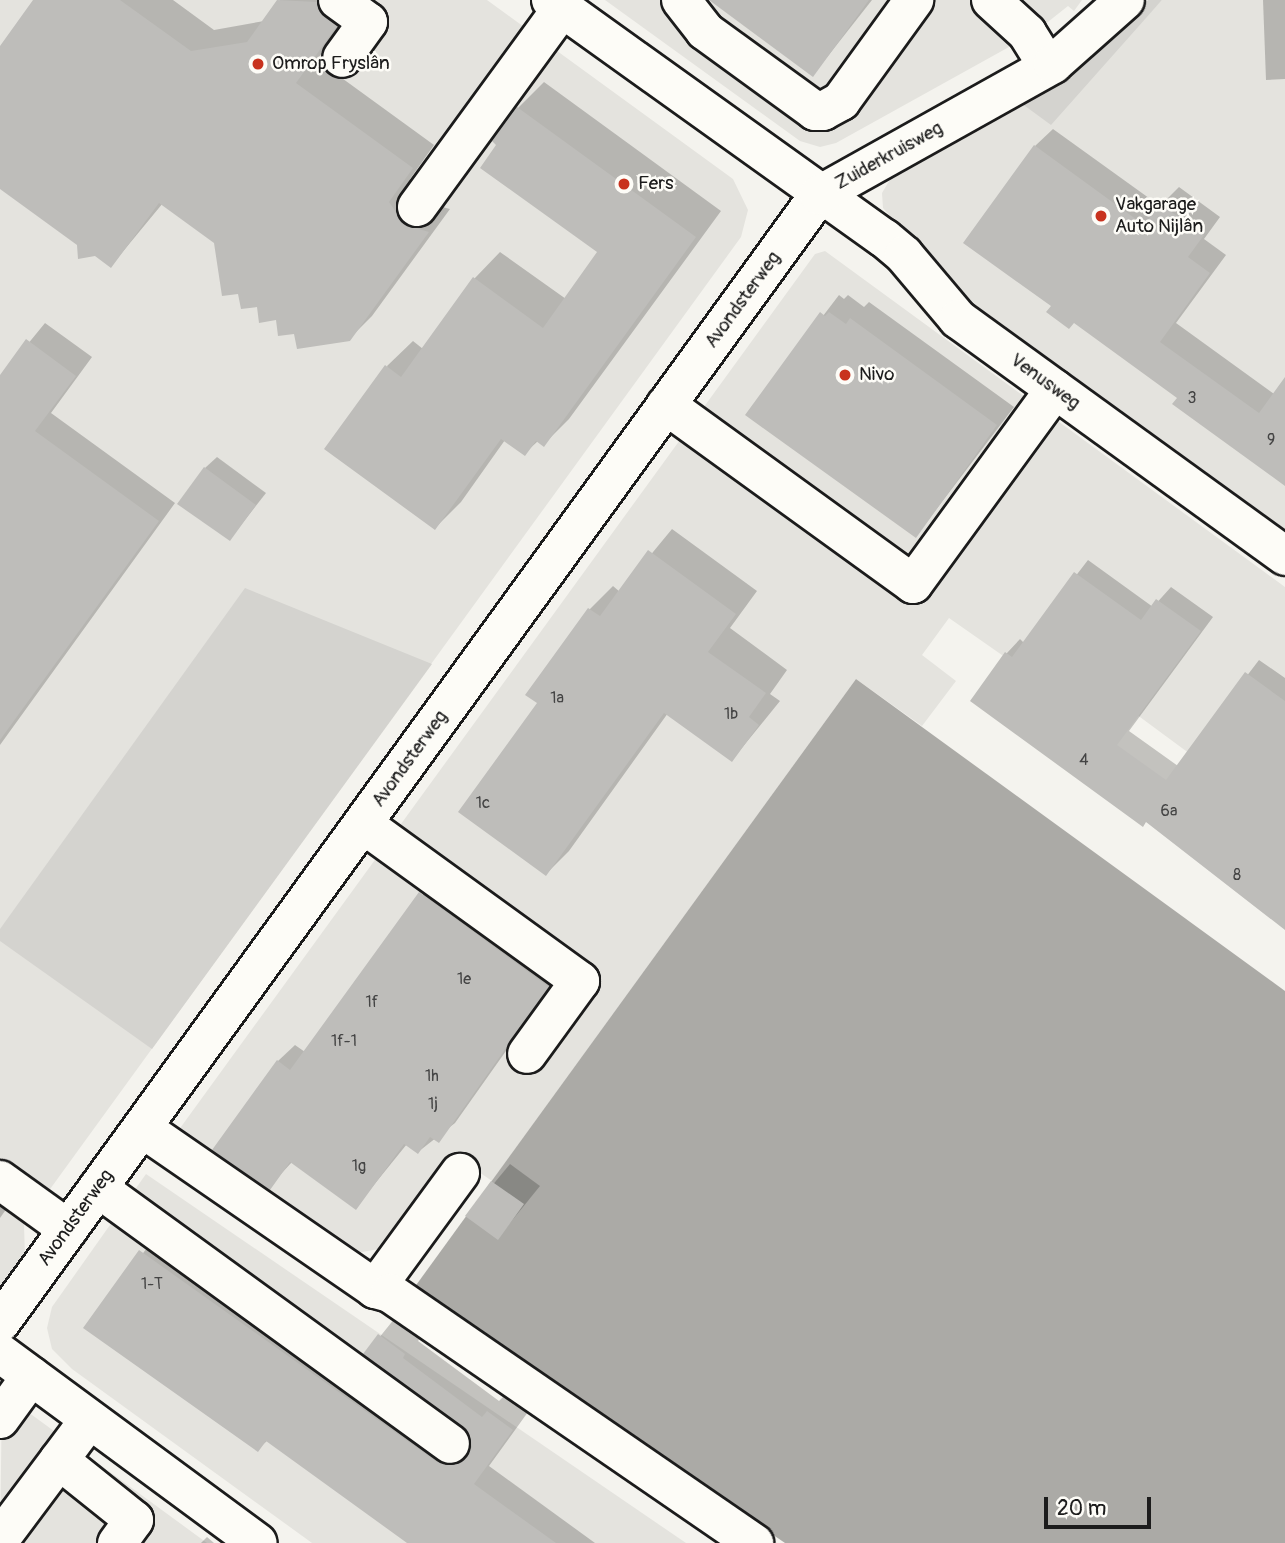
<!DOCTYPE html>
<html>
<head>
<meta charset="utf-8">
<style>
	body { margin:0 }
	#map { position:relative; width:1285px; height:1543px; overflow:hidden; background:#f4f3ee; font-family:Pangolin,sans-serif }
	div>[style] { position:absolute }
	.built>* { inset:0; background:#e4e3de }
	.green>* { inset:0; background:#d4d3cf }
	.water>* { inset:0; background:#abaaa6 }
	.shadow>* { inset:0; background:#0003 }
	.building>* { inset:0; background:#bebdba }
	.roads { filter:drop-shadow(2px 0 #1c1c1c) drop-shadow(-2px 0 #1c1c1c) drop-shadow(0 2px #1c1c1c) drop-shadow(0 -2px #1c1c1c) }
	.minor>* { height:38px; margin:-19px; padding:0 19px; transform-origin:19px; border-radius:19px; background:#fdfcf7 }
	.dots>* { width:19px; height:19px; translate:-50% -50%; box-sizing:border-box; border:4px solid #fdfcf7; border-radius:50% }
	span { translate:-50% -50%; white-space:nowrap; text-align:center; line-height:1.15; -webkit-text-stroke:5px #fdfcf7; paint-order:stroke }
	.number-label { font-size:16px; color:#444 }
	.number-label span { -webkit-text-stroke-width:0 }
	.poi-label { font-size:19px; color:#1c1c1c }
	.left { translate:0 -50%; text-align:left }
	.street-label { font-size:19px; color:#1c1c1c }
	.scale { position:absolute; left:1044px; top:1497px; width:107px; height:32px; box-sizing:border-box; border:4px solid #1c1c1c; border-top:0; padding-left:9px; font-size:21px; line-height:24px; white-space:nowrap; color:#1c1c1c; -webkit-text-stroke:5px #fdfcf7; paint-order:stroke }
</style>
</head>
<body>
<div id="map">
	<div class="built">
		<div style="clip-path:polygon(0 0,487px 0,733px 179px,748px 210px,741px 237px,24px 1225px,25px 1257px,0 1292px)"></div>
		<div style="clip-path:polygon(605px 0,1082px 0,1074px 11px,1068px 6px,1034px 33px,836px 143px,820px 147px,800px 141px)"></div>
		<div style="clip-path:polygon(1162px 0,1285px 0,1285px 533px,968px 303px,883px 208px,882px 193px,892px 176px,1021px 103px,1100px 67px)"></div>
		<div style="clip-path:polygon(825px 251px,1285px 587px,1285px 824px,1083px 675px,1065px 699px,949px 618px,922px 655px,956px 681px,922px 726px,856px 679px,492px 1181px,453px 1154px,384px 1248px,357px 1253px,178px 1131px,815px 254px)"></div>
		<div style="clip-path:polygon(146px 1174px,686px 1543px,312px 1543px,72px 1369px,52px 1349px,47px 1328px,52px 1307px)"></div>
		<div style="clip-path:polygon(2px 1393px,207px 1543px,0 1543px)"></div>
	</div>
	<div class="green">
		<div style="clip-path:polygon(1148px 0,1162px 0,1051px 125px,1021px 103px,1083px 64px,1117px 36px)"></div>
		<div style="clip-path:polygon(245px 588px,432px 664px,152px 1049px,0 941px,0 929px)"></div>
	</div>
	<div class="water">
		<div style="clip-path:polygon(856px 679px,1285px 991px,1285px 1543px,785px 1543px,414px 1288px)"></div>
	</div>
	<div class="shadow">
		<div style="clip-path:polygon(36px 0,173px 0,214px 30px,264px 21px,280px 0,354px 0,358px 3px,317px 60px,434px 145px,410px 179px,427px 203px,450px 209px,372px 316px,349px 339px,296px 332px,240px 292px,215px 242px,163px 203px,111px 266px,0 187px,0 49px)"></div>
		<div style="clip-path:polygon(739px 0,872px 0,813px 75px)"></div>
		<div style="clip-path:polygon(1263px 0,1285px 0,1285px 79px,1266px 80px)"></div>
		<div style="clip-path:polygon(544px 82px,721px 211px,569px 419px,543px 445px,538px 441px,524px 454px,505px 440px,461px 502px,435px 528px,387px 366px,413px 341px,423px 349px,475px 278px,500px 252px,566px 299px,599px 252px,499px 144px,518px 108px)"></div>
		<div style="clip-path:polygon(1053px 129px,1160px 206px,1179px 187px,1220px 217px,1204px 239px,1226px 255px,1176px 323px,1274px 394px,1285px 380px,1285px 484px,1180px 398px,1035px 146px)"></div>
		<div style="clip-path:polygon(839px 295px,844px 299px,848px 295px,864px 307px,869px 302px,1014px 407px,916px 536px,748px 414px)"></div>
		<div style="clip-path:polygon(45px 323px,92px 357px,51px 413px,175px 503px,0 745px,0 378px)"></div>
		<div style="clip-path:polygon(217px 457px,266px 493px,230px 539px,205px 468px)"></div>
		<div style="clip-path:polygon(672px 529px,757px 591px,730px 628px,787px 670px,770px 694px,780px 701px,732px 760px,668px 713px,569px 851px,546px 874px,539px 703px,543px 674px,590px 609px,613px 586px,620px 592px)"></div>
		<div style="clip-path:polygon(1088px 560px,1153px 607px,1171px 587px,1213px 617px,1129px 731px,1178px 766px,1259px 660px,1285px 678px,1285px 927px,1146px 820px,972px 701px,1007px 653px,1020px 639px,1024px 643px)"></div>
		<div style="clip-path:polygon(437px 876px,564px 969px,455px 1123px,418px 1152px,407px 1144px,356px 1207px,292px 1162px,269px 1187px,278px 1061px,295px 1045px,305px 1052px)"></div>
		<div style="clip-path:polygon(510px 1164px,540px 1186px,498px 1238px,467px 1216px)"></div>
		<div style="clip-path:polygon(0 1192px,12px 1201px,0 1218px)"></div>
		<div style="clip-path:polygon(157px 1235px,455px 1446px,470px 1448px,471px 1434px,366px 1354px,395px 1318px,421px 1337px,418px 1341px,499px 1401px,505px 1395px,528px 1412px,489px 1466px,595px 1543px,410px 1543px,268px 1440px,257px 1450px,86px 1327px)"></div>
		<div style="clip-path:polygon(207px 1537px,214px 1543px,201px 1543px)"></div>
	</div>
	<div class="building">
		<div style="clip-path:polygon(33px 0,120px 0,191px 51px,247px 42px,277px 0,317px 2px,325px 17px,337px 26px,296px 83px,413px 168px,389px 202px,405px 225px,429px 232px,350px 341px,297px 349px,294px 334px,278px 336px,276px 320px,259px 323px,257px 307px,241px 309px,238px 294px,222px 296px,214px 243px,159px 203px,111px 268px,95px 256px,78px 259px,77px 245px,0 189px,0 46px)"></div>
		<div style="clip-path:polygon(709px 0,869px 0,813px 77px)"></div>
		<div style="clip-path:polygon(517px 107px,696px 237px,544px 447px,536px 441px,525px 456px,501px 439px,435px 530px,324px 449px,385px 365px,401px 377px,473px 277px,543px 328px,597px 252px,480px 168px,496px 145px,492px 141px)"></div>
		<div style="clip-path:polygon(1034px 145px,1144px 225px,1160px 204px,1204px 235px,1188px 257px,1210px 273px,1160px 342px,1259px 413px,1285px 377px,1285px 486px,1172px 404px,1177px 398px,1074px 323px,1069px 329px,1046px 312px,1051px 306px,963px 243px)"></div>
		<div style="clip-path:polygon(820px 312px,825px 316px,829px 312px,846px 324px,850px 318px,997px 425px,916px 538px,745px 415px)"></div>
		<div style="clip-path:polygon(26px 339px,76px 376px,35px 431px,159px 521px,0 740px,0 375px)"></div>
		<div style="clip-path:polygon(204px 467px,256px 505px,230px 541px,177px 504px)"></div>
		<div style="clip-path:polygon(648px 550px,736px 614px,708px 652px,766px 693px,749px 717px,759px 725px,732px 762px,664px 713px,546px 876px,458px 812px,537px 703px,525px 695px,541px 673px,588px 608px,600px 616px)"></div>
		<div style="clip-path:polygon(1074px 572px,1141px 620px,1156px 599px,1201px 631px,1117px 745px,1166px 780px,1245px 672px,1285px 701px,1285px 930px,1146px 822px,1143px 827px,970px 701px,1005px 652px,1012px 657px)"></div>
		<div style="clip-path:polygon(419px 892px,549px 987px,439px 1143px,430px 1137px,418px 1154px,404px 1144px,356px 1210px,290px 1162px,270px 1190px,212px 1150px,277px 1060px,290px 1070px)"></div>
		<div style="clip-path:polygon(491px 1181px,524px 1204px,498px 1240px,465px 1216px)"></div>
		<div style="clip-path:polygon(139px 1250px,437px 1462px,459px 1464px,472px 1447px,470px 1435px,363px 1354px,378px 1334px,405px 1354px,403px 1358px,482px 1417px,487px 1411px,513px 1430px,474px 1484px,556px 1543px,407px 1543px,266px 1441px,258px 1452px,83px 1328px)"></div>
	</div>
	<div class="roads">
		<div class="minor">
			<div style="left:338px;top:0;width:37px;rotate:36deg"></div>
			<div style="left:368px;top:22px;width:44px;rotate:125.8deg"></div>
			<div style="left:551px;top:0;width:409px;rotate:35.6deg"></div>
			<div style="left:884px;top:238px;width:26px;rotate:40deg"></div>
			<div style="left:904px;top:255px;width:84px;rotate:49.8deg"></div>
			<div style="left:958px;top:319px;width:404px;rotate:35.9deg"></div>
			<div style="left:681px;top:0;width:39px;rotate:52deg"></div>
			<div style="left:705px;top:31px;width:136px;rotate:36deg"></div>
			<div style="left:815px;top:111px;width:8px"></div>
			<div style="left:823px;top:111px;width:21px;rotate:-29deg"></div>
			<div style="left:841px;top:101px;width:125px;rotate:-54.1deg"></div>
			<div style="left:991px;top:0;width:49px;rotate:42.5deg"></div>
			<div style="left:1027px;top:33px;width:39px;rotate:58deg"></div>
			<div style="left:417px;top:207px;width:246px;rotate:-53.9deg"></div>
			<div style="left:666px;top:405px;width:305px;rotate:35.9deg"></div>
			<div style="left:913px;top:584px;width:241px;rotate:-53.9deg"></div>
			<div style="left:363px;top:824px;width:268px;rotate:35.9deg"></div>
			<div style="left:580px;top:981px;width:90px;rotate:126deg"></div>
			<div style="left:142px;top:1128px;width:283px;rotate:34.6deg"></div>
			<div style="left:375px;top:1289px;width:144px;rotate:-53.8deg"></div>
			<div style="left:0;top:1180px;width:84px;rotate:35.8deg"></div>
			<div style="left:98px;top:1188px;width:435px;rotate:36deg"></div>
			<div style="left:375px;top:1289px;width:16px;rotate:15deg"></div>
			<div style="left:390px;top:1293px;width:442px;rotate:34.5deg"></div>
			<div style="left:0;top:1323px;width:1394px;rotate:-54.02deg"></div>
			<div style="left:819px;top:195px;width:268px;rotate:-29.2deg"></div>
			<div style="left:1053px;top:64px;width:96px;rotate:-41.6deg"></div>
			<div style="left:0;top:1353px;width:320px;rotate:36.4deg"></div>
			<div style="left:0;top:1419px;width:53px;rotate:-54.2deg"></div>
			<div style="left:59px;top:1460px;width:96px;rotate:38.7deg"></div>
			<div style="left:134px;top:1520px;width:29px;rotate:126deg"></div>
			<div style="left:0;top:1539px;width:149px;rotate:-53.2deg"></div>
		</div>
	</div>
	<div class="dots">
		<div style="left:258px;top:64px;background:#c8321e"></div>
		<div style="left:624px;top:184px;background:#c8321e"></div>
		<div style="left:1101px;top:216px;background:#c8321e"></div>
		<div style="left:845px;top:375px;background:#c8321e"></div>
	</div>
	<div class="number-label">
		<span style="left:1192px;top:398px">3</span>
		<span style="left:1271px;top:440px">9</span>
		<span style="left:557px;top:698px">1a</span>
		<span style="left:731px;top:714px">1b</span>
		<span style="left:1084px;top:760px">4</span>
		<span style="left:483px;top:803px">1c</span>
		<span style="left:1169px;top:811px">6a</span>
		<span style="left:1237px;top:875px">8</span>
		<span style="left:464px;top:979px">1e</span>
		<span style="left:372px;top:1002px">1f</span>
		<span style="left:344px;top:1041px">1f-1</span>
		<span style="left:432px;top:1076px">1h</span>
		<span style="left:433px;top:1104px">1j</span>
		<span style="left:359px;top:1166px">1g</span>
		<span style="left:152px;top:1284px">1-T</span>
	</div>
	<div class="poi-label">
		<span class="left" style="left:272px;top:64px">Omrop Fryslân</span>
		<span class="left" style="left:638px;top:184px">Fers</span>
		<span class="left" style="left:1115px;top:216px">Vakgarage<br>Auto Nijlân</span>
		<span class="left" style="left:859px;top:375px">Nivo</span>
	</div>
	<div class="street-label">
		<span style="left:889px;top:156px;rotate:-29deg">Zuiderkruisweg</span>
		<span style="left:743px;top:300px;rotate:-54deg">Avondsterweg</span>
		<span style="left:1045px;top:382px;rotate:36deg">Venusweg</span>
		<span style="left:410px;top:759px;rotate:-54deg">Avondsterweg</span>
		<span style="left:76px;top:1218px;rotate:-54deg">Avondsterweg</span>
	</div>
	<div class="scale">20 m</div>
</div>
</body>
</html>
